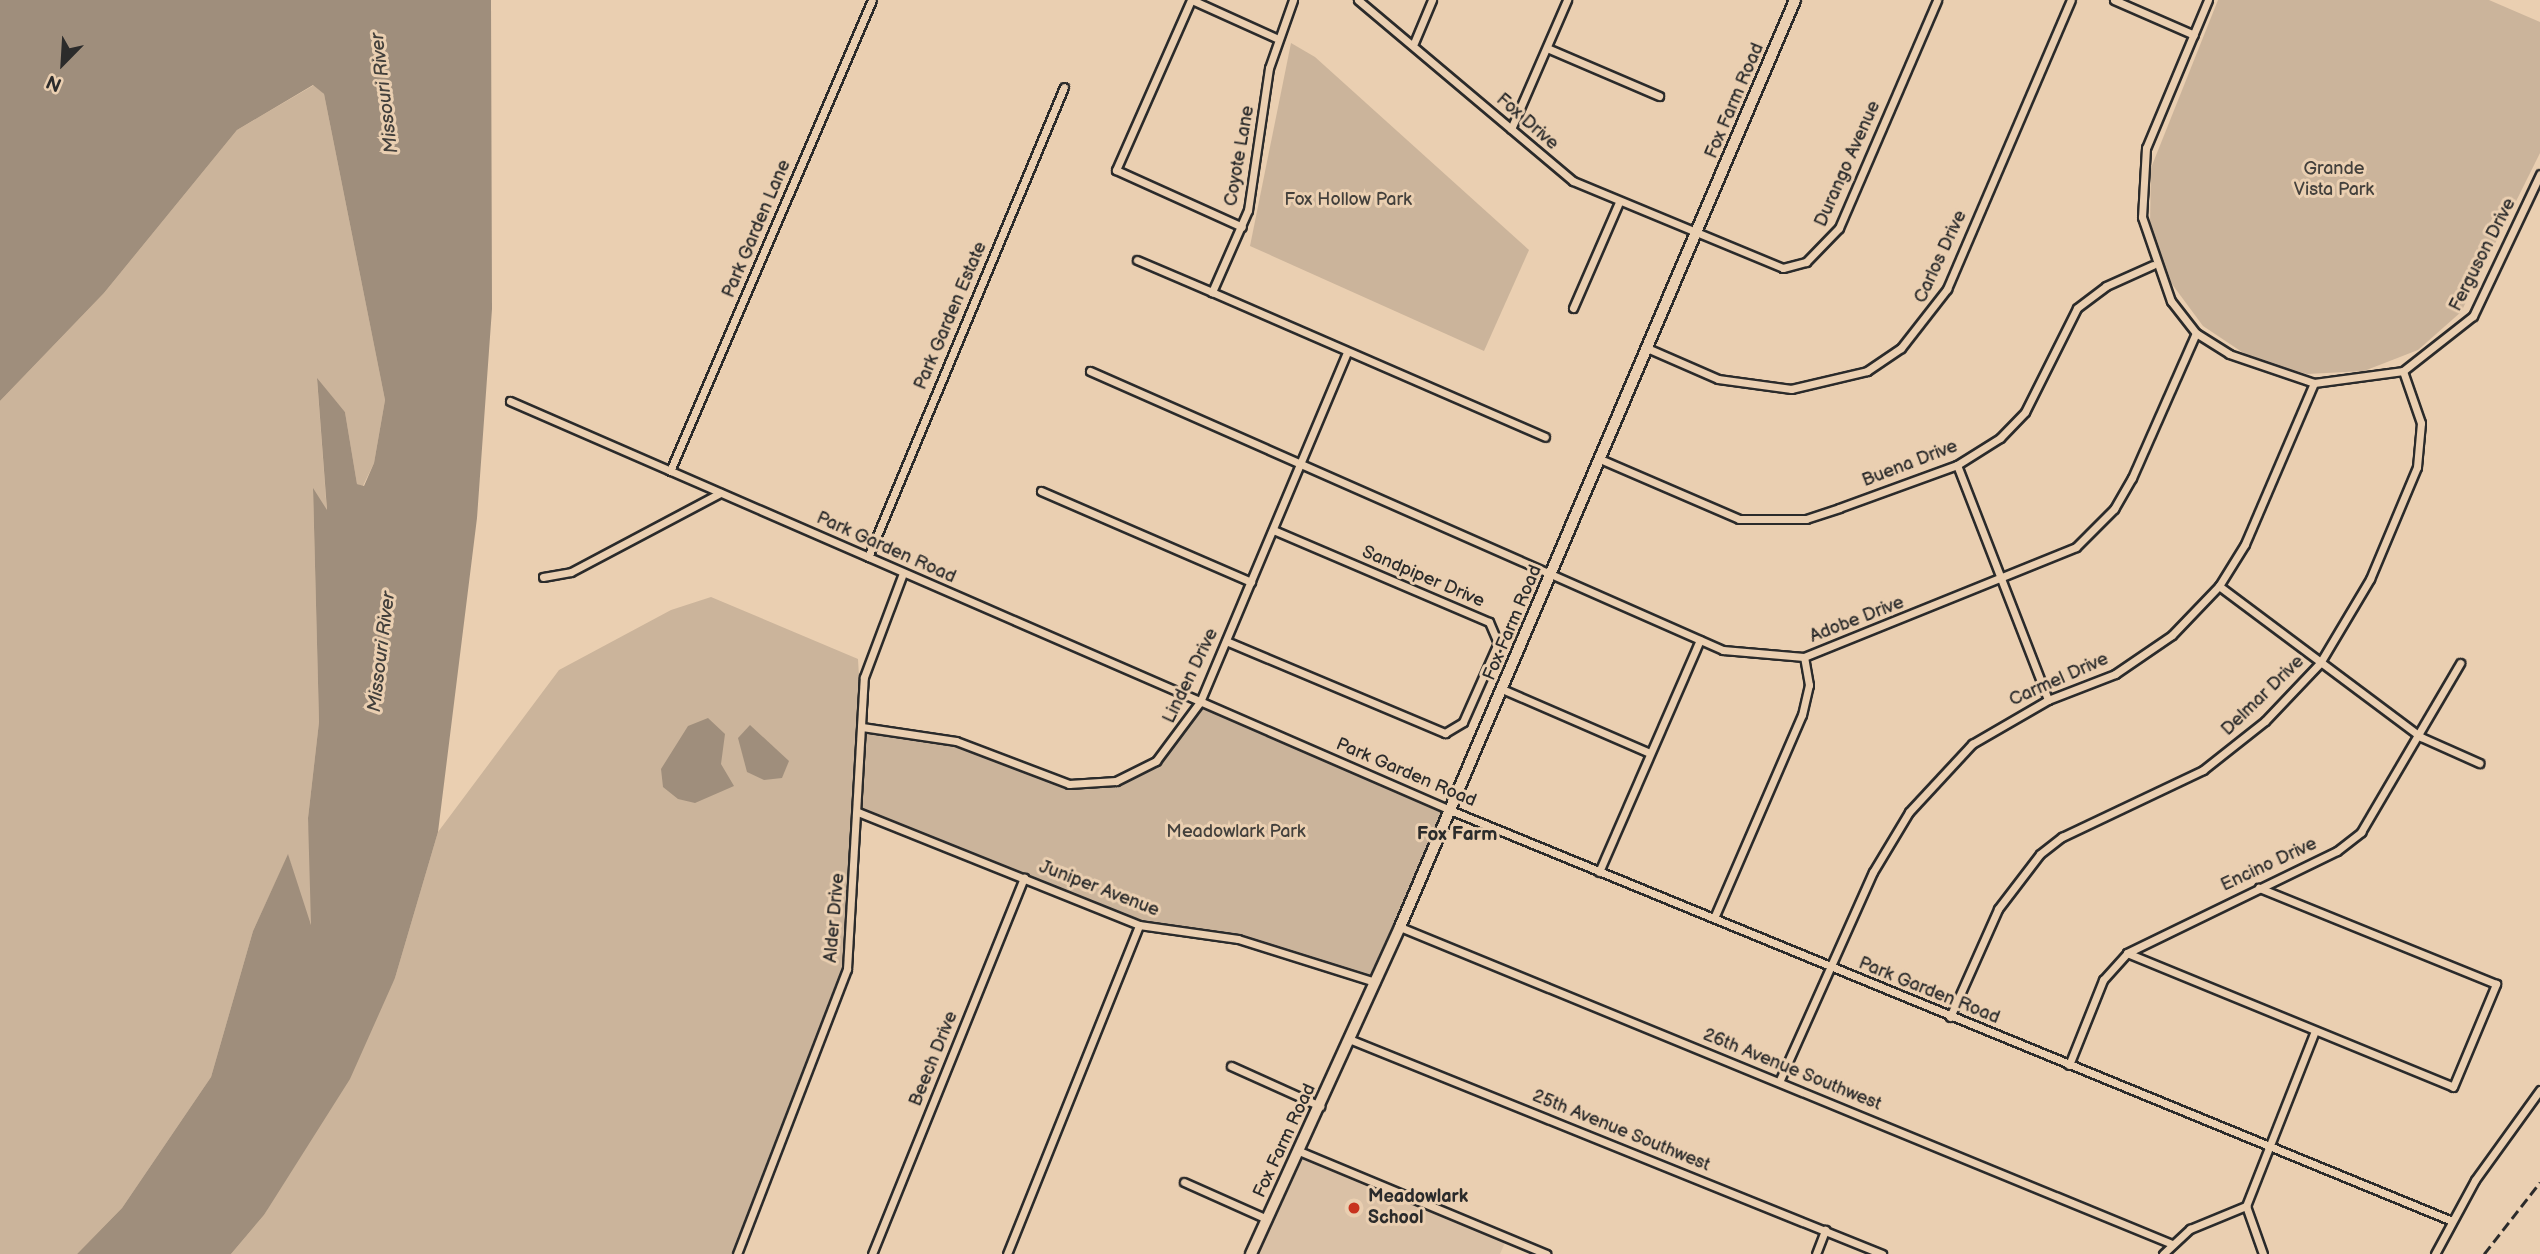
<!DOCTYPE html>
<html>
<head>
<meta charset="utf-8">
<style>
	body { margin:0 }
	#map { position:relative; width:2540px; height:1254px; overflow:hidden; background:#eacfb1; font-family:"Balsamiq Sans",sans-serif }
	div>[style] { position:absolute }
	.built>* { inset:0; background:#dac1a6 }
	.green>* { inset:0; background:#cbb49b }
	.water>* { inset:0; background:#9f8e7c }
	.roads { filter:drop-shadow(2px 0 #2b2b2b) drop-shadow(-2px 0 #2b2b2b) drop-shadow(0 2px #2b2b2b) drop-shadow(0 -2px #2b2b2b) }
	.minor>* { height:7px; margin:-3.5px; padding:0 3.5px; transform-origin:3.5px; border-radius:3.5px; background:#eacfb1 }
	.tertiary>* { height:10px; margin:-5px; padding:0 5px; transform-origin:5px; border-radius:5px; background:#eacfb1 }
	.rail>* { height:2.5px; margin-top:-1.25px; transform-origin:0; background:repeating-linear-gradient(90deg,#2b2b2b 0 10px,transparent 0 15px) }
	.dots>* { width:19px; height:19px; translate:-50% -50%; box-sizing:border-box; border:4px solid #eacfb1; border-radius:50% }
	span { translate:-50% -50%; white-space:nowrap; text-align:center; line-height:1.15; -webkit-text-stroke:6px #eacfb1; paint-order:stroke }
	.street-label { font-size:18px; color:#2b2b2b }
	.park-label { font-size:18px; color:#43403c }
	.poi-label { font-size:18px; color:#2b2b2b; font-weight:700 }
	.left { translate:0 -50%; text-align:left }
	.water-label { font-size:19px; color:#423f3b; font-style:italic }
	.neighbourhood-label { font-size:19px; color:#2b2b2b; font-weight:700 }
	.north { position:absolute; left:28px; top:28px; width:70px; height:70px; -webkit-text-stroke:5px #eacfb1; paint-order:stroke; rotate:204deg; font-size:19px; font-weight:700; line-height:28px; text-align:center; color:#2b2b2b }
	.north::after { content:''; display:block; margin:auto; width:24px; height:32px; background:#2b2b2b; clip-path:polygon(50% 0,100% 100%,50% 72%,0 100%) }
</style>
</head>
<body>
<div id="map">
	<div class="built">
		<div style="clip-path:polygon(1299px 1151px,1507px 1238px,1500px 1254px,1253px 1254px)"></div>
	</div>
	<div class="green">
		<div style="clip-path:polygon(2218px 0,2489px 0,2540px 22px,2540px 153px,2461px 312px,2418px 350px,2364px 371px,2307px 374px,2251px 358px,2203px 326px,2169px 280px,2150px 225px,2151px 168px)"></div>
		<div style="clip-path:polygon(1291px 43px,1315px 57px,1529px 250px,1484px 351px,1250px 246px)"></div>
		<div style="clip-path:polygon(314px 85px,324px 94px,385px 400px,374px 463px,363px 486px,357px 484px,345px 412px,317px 379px,327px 512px,313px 490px,319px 722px,308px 818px,315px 897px,310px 927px,288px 855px,253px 931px,211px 1077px,122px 1208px,77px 1254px,0 1254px,0 401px,104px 293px,237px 130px)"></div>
		<div style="clip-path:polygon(711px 597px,858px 659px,862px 727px,956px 741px,1069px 784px,1116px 781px,1156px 761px,1200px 702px,1450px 810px,1375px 982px,1238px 939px,1139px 925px,859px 812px,852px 933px,836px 1006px,737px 1254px,231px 1254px,264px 1215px,395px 978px,438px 832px,559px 670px,671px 610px)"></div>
	</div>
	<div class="water">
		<div style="clip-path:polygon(0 0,491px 0,492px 309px,477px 518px,438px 832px,395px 978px,350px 1079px,264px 1215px,231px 1254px,77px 1254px,122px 1208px,211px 1077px,253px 931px,288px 854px,311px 925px,308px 818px,319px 722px,313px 488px,327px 510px,317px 378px,345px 412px,357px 484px,364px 486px,374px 463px,385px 400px,324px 94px,313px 85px,237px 130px,104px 293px,0 401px)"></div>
		<div style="clip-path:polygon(708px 718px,725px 734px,721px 764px,734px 786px,695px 803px,678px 799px,663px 787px,661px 769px,688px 726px)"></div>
		<div style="clip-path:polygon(750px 725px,789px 761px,782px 778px,764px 780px,747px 772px,738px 738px)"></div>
	</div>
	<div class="roads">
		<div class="minor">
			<div style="left:1191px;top:0;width:186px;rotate:113.8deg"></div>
			<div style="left:1116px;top:170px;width:138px;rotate:24.3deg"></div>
			<div style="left:1192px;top:0;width:92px;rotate:24.3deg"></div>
			<div style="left:1293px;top:0;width:72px;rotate:109.4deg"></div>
			<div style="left:1269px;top:68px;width:144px;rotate:98.4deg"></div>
			<div style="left:1248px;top:210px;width:90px;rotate:113.7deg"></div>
			<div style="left:1212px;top:292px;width:363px;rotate:23.5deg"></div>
			<div style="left:1358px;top:0;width:281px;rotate:40.1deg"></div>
			<div style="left:1573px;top:181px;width:227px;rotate:22.5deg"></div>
			<div style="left:1783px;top:268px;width:24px;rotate:-15deg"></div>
			<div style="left:1806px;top:262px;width:47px;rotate:-45.9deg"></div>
			<div style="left:1839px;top:228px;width:248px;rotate:-66.7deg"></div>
			<div style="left:2114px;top:0;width:87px;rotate:23.6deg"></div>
			<div style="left:2208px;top:0;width:160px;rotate:112.7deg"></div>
			<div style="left:2146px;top:148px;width:69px;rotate:93.3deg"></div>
			<div style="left:2142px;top:217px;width:89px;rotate:71deg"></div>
			<div style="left:2171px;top:301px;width:41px;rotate:52deg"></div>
			<div style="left:2196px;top:333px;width:39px;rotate:32deg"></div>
			<div style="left:2229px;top:354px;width:90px;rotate:18.8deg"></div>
			<div style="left:2314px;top:383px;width:90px;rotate:-7.7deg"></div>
			<div style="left:2403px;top:371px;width:89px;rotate:-38.2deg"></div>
			<div style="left:2473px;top:316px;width:157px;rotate:-64.7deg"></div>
			<div style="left:1414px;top:43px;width:47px;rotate:-67.3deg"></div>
			<div style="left:1547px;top:48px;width:122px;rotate:23.2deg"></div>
			<div style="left:1511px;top:129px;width:141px;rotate:-66.5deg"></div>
			<div style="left:1137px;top:260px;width:82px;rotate:23.1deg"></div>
			<div style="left:1573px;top:308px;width:116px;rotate:-66.5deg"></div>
			<div style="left:1647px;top:348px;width:77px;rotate:23.6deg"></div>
			<div style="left:1718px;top:379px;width:74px;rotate:7.8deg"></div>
			<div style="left:1791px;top:389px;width:78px;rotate:-13.3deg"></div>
			<div style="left:1867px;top:371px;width:41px;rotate:-34.1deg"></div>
			<div style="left:1901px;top:348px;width:75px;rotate:-52.1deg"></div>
			<div style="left:1947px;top:289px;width:314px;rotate:-66.8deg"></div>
			<div style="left:1090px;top:371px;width:692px;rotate:23.79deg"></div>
			<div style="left:1723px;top:650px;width:81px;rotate:4.9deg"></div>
			<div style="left:1804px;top:657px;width:293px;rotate:-22deg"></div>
			<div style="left:2076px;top:547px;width:54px;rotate:-45deg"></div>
			<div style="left:2114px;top:509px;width:36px;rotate:-60deg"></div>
			<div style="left:2132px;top:478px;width:158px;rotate:-66.2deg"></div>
			<div style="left:510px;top:401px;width:1025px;rotate:23.51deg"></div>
			<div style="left:1450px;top:810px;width:1083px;rotate:22.3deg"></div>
			<div style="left:1600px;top:459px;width:151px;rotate:23.3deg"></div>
			<div style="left:1739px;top:519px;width:67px"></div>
			<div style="left:1806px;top:519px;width:35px;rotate:-18deg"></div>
			<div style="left:1839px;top:508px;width:126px;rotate:-20deg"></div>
			<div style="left:1957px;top:465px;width:51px;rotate:-32.1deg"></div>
			<div style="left:2000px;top:438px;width:36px;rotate:-46deg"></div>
			<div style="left:2025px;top:412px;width:116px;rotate:-63.4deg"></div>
			<div style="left:2077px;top:308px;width:36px;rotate:-37deg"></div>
			<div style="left:2106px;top:286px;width:51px;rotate:-24.1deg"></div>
			<div style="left:1957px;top:465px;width:252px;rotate:68.8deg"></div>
			<div style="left:670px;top:471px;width:512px;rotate:-66.79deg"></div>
			<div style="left:1041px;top:491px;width:229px;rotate:23.4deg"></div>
			<div style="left:868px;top:557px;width:509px;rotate:-67.36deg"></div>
			<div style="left:543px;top:577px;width:28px;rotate:-10deg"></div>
			<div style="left:571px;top:572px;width:169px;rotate:-27.9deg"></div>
			<div style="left:2219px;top:586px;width:252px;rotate:36.8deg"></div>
			<div style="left:2421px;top:737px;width:64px;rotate:24.1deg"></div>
			<div style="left:1226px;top:641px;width:238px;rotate:22.8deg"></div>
			<div style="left:1445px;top:733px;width:21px;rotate:-31deg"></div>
			<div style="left:1463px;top:722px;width:86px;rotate:-66.1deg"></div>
			<div style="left:1498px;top:643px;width:23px;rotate:-113deg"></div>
			<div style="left:1489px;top:622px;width:235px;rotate:-156.9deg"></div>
			<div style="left:1502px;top:689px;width:161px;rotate:23.4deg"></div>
			<div style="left:862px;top:727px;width:95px;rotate:8.5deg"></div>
			<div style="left:956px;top:741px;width:121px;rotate:20.8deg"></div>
			<div style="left:1069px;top:784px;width:47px;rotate:-3.7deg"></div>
			<div style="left:1116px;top:781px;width:45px;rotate:-26.6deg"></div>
			<div style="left:1156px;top:761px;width:74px;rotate:-53.3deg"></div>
			<div style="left:1200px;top:702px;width:379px;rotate:-67.2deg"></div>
			<div style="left:858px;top:812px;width:303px;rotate:21.9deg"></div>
			<div style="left:1139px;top:925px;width:100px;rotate:8deg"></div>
			<div style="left:1238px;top:939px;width:144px;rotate:17.4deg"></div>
			<div style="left:1599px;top:872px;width:253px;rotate:-66.5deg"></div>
			<div style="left:1714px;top:918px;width:221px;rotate:-66.6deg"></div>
			<div style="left:1802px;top:715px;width:31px;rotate:-77deg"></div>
			<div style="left:1809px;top:685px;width:28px;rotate:-100deg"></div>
			<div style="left:1400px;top:927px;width:835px;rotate:22.32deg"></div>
			<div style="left:2127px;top:953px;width:352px;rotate:22.3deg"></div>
			<div style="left:2453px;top:1087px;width:112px;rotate:-67.3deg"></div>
			<div style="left:2496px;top:984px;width:256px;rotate:-157.9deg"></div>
			<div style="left:1950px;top:1017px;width:118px;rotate:-66deg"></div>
			<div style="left:1998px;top:909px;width:69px;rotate:-52.6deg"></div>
			<div style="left:2040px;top:854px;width:28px;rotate:-38deg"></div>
			<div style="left:2062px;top:837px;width:156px;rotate:-25.4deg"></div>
			<div style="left:2203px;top:770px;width:79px;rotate:-38.3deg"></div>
			<div style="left:2265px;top:721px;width:80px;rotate:-46.5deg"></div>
			<div style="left:2320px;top:663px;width:98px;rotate:-59.2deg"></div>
			<div style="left:2370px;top:579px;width:121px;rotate:-67.2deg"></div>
			<div style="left:2417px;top:467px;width:44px;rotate:-84.8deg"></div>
			<div style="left:2421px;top:423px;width:55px;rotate:-109.1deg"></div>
			<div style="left:1349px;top:1039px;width:575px;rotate:21.97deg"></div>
			<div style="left:2069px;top:1065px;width:92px;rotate:-68.2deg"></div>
			<div style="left:2103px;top:980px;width:36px;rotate:-48deg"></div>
			<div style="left:2127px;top:953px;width:233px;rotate:-25.9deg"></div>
			<div style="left:2337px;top:851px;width:31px;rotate:-38deg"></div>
			<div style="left:2361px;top:832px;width:196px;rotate:-59.6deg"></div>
			<div style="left:1231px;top:1066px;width:98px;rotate:24.2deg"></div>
			<div style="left:1779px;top:1082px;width:230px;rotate:-65.9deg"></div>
			<div style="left:1873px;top:872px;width:70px;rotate:-59deg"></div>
			<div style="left:1909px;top:812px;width:93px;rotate:-47.2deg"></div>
			<div style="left:1972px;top:744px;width:88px;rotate:-30.1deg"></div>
			<div style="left:2048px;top:700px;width:72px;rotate:-21.2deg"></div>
			<div style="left:2115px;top:674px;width:69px;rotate:-34.4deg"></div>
			<div style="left:2172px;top:635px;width:68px;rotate:-46.2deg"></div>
			<div style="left:2219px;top:586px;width:49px;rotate:-58.2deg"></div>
			<div style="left:2245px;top:544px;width:175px;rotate:-66.8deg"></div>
			<div style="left:1299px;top:1151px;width:268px;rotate:22.6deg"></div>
			<div style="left:1184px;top:1182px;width:91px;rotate:24deg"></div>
			<div style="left:737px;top:1254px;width:305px;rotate:-68.9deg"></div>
			<div style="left:847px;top:969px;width:292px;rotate:-86.7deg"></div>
			<div style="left:864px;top:677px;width:111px;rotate:-69.4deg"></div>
			<div style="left:872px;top:1254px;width:406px;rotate:-68deg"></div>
			<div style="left:1007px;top:1254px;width:354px;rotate:-68.1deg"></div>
			<div style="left:1816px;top:1254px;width:26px;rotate:-69deg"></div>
			<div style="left:2163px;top:1254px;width:37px;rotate:-43deg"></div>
			<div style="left:2190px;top:1229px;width:61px;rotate:-22.3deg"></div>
			<div style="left:2263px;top:1254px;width:51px;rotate:-109.5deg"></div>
			<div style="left:2246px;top:1206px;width:188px;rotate:-68.5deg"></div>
			<div style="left:2435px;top:1254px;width:84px;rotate:-61.6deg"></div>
			<div style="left:2475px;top:1180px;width:111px;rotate:-54.2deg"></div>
		</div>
		<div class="tertiary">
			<div style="left:1251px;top:1254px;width:359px;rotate:-65.5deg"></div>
			<div style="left:1400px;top:927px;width:1008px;rotate:-66.92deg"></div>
		</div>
	</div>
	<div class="rail">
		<div style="left:2484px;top:1254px;width:91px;rotate:-52.1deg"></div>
	</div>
	<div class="dots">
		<div style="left:1354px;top:1208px;background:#c8321e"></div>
	</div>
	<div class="street-label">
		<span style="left:1735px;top:101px;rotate:-67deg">Fox Farm Road</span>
		<span style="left:1527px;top:122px;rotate:41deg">Fox Drive</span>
		<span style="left:1240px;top:156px;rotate:-80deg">Coyote Lane</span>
		<span style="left:1848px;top:164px;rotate:-66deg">Durango Avenue</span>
		<span style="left:757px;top:229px;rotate:-67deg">Park Garden Lane</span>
		<span style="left:2483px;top:255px;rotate:-63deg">Ferguson Drive</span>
		<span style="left:1941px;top:257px;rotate:-65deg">Carlos Drive</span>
		<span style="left:951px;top:316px;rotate:-67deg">Park Garden Estate</span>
		<span style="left:1910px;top:464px;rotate:-21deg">Buena Drive</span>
		<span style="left:886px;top:548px;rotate:24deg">Park Garden Road</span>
		<span style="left:1423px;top:577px;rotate:23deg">Sandpiper Drive</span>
		<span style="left:1857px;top:620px;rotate:-21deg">Adobe Drive</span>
		<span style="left:1513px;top:623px;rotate:-67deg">Fox Farm Road</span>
		<span style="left:1191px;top:676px;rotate:-64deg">Linden Drive</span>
		<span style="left:2059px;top:680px;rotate:-24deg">Carmel Drive</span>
		<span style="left:2263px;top:696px;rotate:-44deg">Delmar Drive</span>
		<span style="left:1406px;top:773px;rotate:23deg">Park Garden Road</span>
		<span style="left:2269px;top:865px;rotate:-25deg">Encino Drive</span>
		<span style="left:1099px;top:889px;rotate:21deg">Juniper Avenue</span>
		<span style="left:835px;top:918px;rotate:-85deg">Alder Drive</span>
		<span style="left:1929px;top:991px;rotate:22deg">Park Garden Road</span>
		<span style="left:934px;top:1059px;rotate:-68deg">Beech Drive</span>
		<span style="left:1792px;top:1070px;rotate:22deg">26th Avenue Southwest</span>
		<span style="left:1621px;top:1131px;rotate:22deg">25th Avenue Southwest</span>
		<span style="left:1285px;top:1141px;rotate:-65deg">Fox Farm Road</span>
	</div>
	<div class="park-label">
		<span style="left:2334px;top:180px">Grande<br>Vista Park</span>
		<span style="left:1348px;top:200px">Fox Hollow Park</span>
		<span style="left:1236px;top:832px">Meadowlark Park</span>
	</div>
	<div class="poi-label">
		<span class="left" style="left:1368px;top:1208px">Meadowlark<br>School</span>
	</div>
	<div class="water-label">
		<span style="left:385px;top:93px;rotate:-97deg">Missouri River</span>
		<span style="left:382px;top:652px;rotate:-83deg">Missouri River</span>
	</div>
	<div class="neighbourhood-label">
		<span style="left:1457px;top:835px">Fox Farm</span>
	</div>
	<div class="north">N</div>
</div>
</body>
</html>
